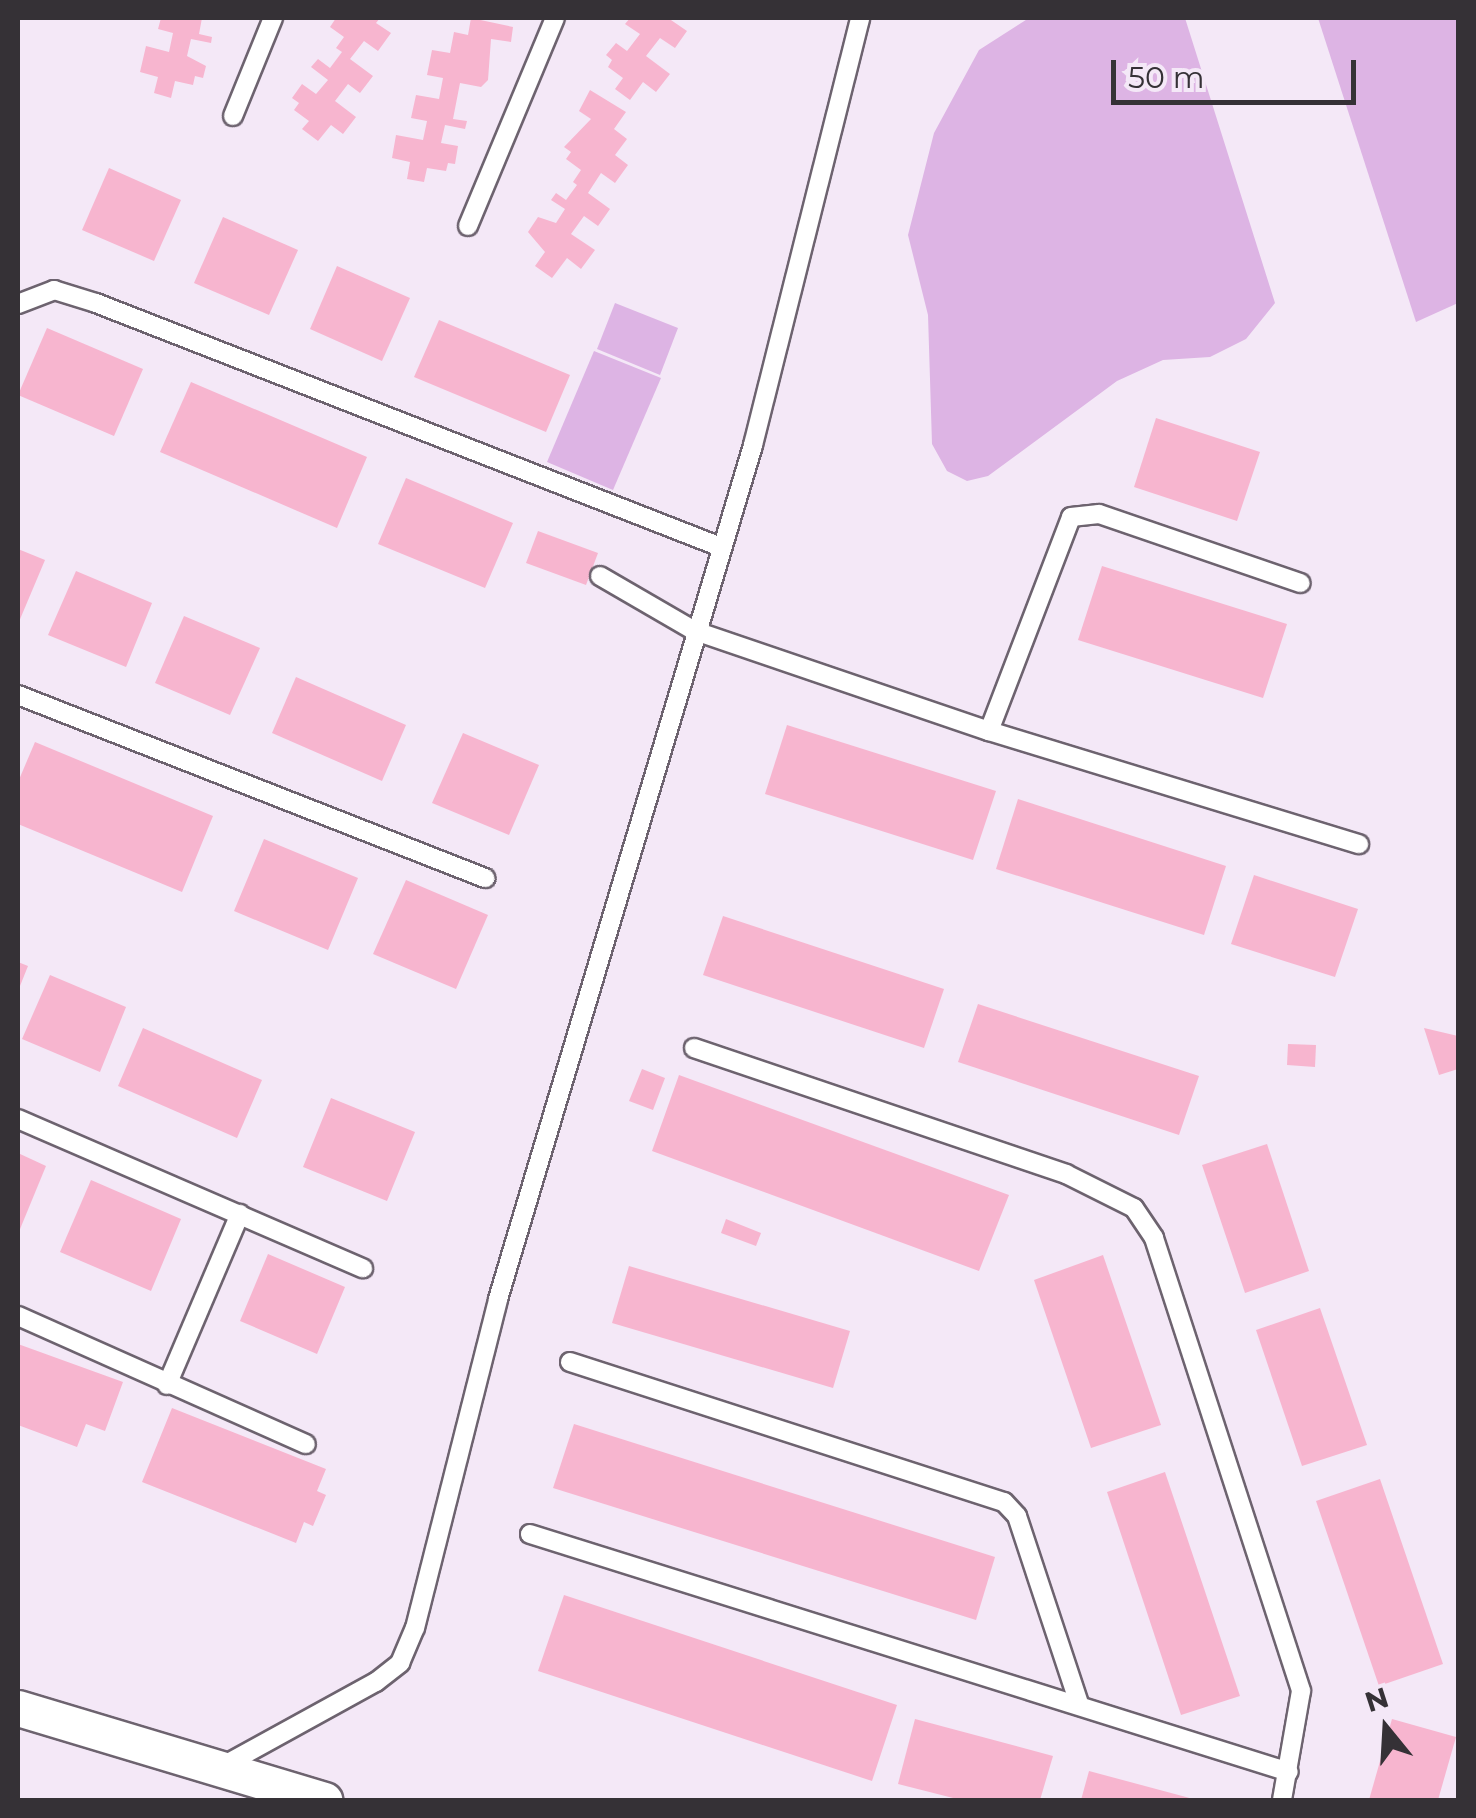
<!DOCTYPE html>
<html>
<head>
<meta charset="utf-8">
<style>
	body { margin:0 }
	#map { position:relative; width:1476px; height:1818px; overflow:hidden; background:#f4e8f7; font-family:Montserrat,sans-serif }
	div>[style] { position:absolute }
	.green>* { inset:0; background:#ddb4e4 }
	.building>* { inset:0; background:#f7b5cf }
	.roads { filter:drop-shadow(2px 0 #6d636f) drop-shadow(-2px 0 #6d636f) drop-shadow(0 2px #6d636f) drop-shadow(0 -2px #6d636f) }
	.lane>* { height:18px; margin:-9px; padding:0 9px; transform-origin:9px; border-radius:9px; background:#fff }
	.street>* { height:35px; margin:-17.5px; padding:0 17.5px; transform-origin:17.5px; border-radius:17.5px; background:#fff }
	span { translate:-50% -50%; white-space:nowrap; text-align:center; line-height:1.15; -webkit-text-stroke:9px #f4e8f7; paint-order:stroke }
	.frame { position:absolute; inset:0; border:20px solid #353136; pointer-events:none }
	.north { position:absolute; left:1336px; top:1678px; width:100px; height:100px; -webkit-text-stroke:8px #f4e8f7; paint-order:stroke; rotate:342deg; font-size:28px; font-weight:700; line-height:40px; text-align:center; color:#353136 }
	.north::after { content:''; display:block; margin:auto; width:35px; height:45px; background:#353136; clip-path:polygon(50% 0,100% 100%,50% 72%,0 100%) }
	.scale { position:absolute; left:1111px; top:60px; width:245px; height:45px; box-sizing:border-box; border:5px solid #353136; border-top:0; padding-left:12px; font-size:30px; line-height:35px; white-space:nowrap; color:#353136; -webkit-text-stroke:8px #f4e8f7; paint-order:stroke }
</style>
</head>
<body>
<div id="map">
	<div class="green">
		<div style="clip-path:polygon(1029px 18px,1185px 18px,1275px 303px,1246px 339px,1210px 357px,1163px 360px,1117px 381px,988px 476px,967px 481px,947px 471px,932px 444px,928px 315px,908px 235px,934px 133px,979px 50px)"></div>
		<div style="clip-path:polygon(1318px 18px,1458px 18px,1458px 303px,1416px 322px)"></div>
		<div style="clip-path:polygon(615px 303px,678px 328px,660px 375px,597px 349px)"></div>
		<div style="clip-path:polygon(594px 351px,661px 378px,613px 490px,547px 462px)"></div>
	</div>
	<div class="building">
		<div style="clip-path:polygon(161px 18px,202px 18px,199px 34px,212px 37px,211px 43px,191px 39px,187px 56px,206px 66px,203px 78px,195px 76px,193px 85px,175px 81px,171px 98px,154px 93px,158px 77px,140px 72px,146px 46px,169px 52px,173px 33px,158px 29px)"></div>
		<div style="clip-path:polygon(336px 18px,380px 18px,376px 23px,391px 33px,378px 51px,364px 41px,350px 59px,373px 76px,360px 93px,348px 84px,335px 101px,356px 117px,343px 134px,331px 125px,318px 141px,302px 129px,309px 121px,294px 110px,299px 103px,292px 98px,302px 84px,316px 94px,328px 80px,311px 67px,318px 59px,330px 68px,342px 52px,336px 48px,344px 37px,330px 27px)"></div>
		<div style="clip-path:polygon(471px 18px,513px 27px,511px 42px,491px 39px,488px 80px,481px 87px,460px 83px,453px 119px,467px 121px,465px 129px,445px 125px,441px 143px,458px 146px,455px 164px,448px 163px,446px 171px,427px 168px,424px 182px,407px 179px,410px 162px,392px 158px,396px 135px,423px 140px,427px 121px,411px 118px,416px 95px,439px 99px,443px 78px,427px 75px,432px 50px,450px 53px,454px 32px,468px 35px)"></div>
		<div style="clip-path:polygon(630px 18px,668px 18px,687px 31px,675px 48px,660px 38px,646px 56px,670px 74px,656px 92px,643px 82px,630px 100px,615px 89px,623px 78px,608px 67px,612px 60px,606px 55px,616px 43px,627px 51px,640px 34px,625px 24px)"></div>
		<div style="clip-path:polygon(590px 90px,626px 112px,614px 129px,627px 139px,615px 155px,628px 165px,615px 183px,601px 173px,588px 193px,610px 209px,598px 226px,584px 216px,571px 234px,595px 250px,581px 269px,567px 258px,552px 278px,535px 266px,545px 252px,528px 232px,538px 217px,556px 223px,565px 209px,551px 200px,556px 193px,566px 200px,577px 185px,573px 182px,581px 170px,566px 159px,571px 152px,564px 147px,591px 119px,579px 111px)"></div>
		<div style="clip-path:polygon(109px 168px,181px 200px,154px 261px,82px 230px)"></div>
		<div style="clip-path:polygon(223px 217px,298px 250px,269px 315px,194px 283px)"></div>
		<div style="clip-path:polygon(337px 266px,410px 298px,382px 361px,310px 329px)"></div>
		<div style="clip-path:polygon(439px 320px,570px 375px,546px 432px,414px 377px)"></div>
		<div style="clip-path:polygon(47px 328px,143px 369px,114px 436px,18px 395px)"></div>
		<div style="clip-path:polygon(191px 382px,367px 457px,337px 528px,160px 452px)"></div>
		<div style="clip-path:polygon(1156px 418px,1260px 452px,1237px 521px,1134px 487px)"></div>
		<div style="clip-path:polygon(406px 478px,513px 523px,485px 588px,378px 544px)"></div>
		<div style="clip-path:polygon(538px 531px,598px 553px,586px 585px,526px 563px)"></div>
		<div style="clip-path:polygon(18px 549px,45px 560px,18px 624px)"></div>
		<div style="clip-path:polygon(1102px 566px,1287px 624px,1263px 698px,1078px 640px)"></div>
		<div style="clip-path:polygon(76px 571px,152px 603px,126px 667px,48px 635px)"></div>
		<div style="clip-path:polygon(184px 616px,260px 648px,230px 715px,155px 683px)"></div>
		<div style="clip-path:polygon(296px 677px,406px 725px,382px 781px,272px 733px)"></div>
		<div style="clip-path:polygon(787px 725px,996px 791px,973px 860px,765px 794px)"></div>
		<div style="clip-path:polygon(463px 733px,539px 765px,509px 835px,432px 803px)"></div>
		<div style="clip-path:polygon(35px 742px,213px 816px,182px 892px,18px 824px,18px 782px)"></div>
		<div style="clip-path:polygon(1018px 799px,1226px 866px,1204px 935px,996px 869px)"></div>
		<div style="clip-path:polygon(264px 839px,358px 878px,328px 950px,234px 911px)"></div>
		<div style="clip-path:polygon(1254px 875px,1358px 909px,1335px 977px,1231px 944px)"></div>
		<div style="clip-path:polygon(406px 880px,488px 915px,456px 989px,373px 954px)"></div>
		<div style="clip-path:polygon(723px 916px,944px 989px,924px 1048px,703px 975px)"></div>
		<div style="clip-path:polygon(18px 962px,28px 966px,18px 991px)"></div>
		<div style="clip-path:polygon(50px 975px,126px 1007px,100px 1072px,22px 1039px)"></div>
		<div style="clip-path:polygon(978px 1004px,1199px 1076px,1179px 1135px,958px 1062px)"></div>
		<div style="clip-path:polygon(143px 1028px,262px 1080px,237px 1138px,118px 1086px)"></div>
		<div style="clip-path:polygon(1424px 1028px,1458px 1036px,1458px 1069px,1439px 1075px)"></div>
		<div style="clip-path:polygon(1288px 1044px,1316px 1045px,1315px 1067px,1287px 1065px)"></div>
		<div style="clip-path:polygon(642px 1069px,665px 1078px,653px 1110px,629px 1101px)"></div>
		<div style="clip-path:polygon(679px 1075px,1009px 1195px,979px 1271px,652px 1151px)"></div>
		<div style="clip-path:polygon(331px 1098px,415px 1132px,387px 1201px,303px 1167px)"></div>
		<div style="clip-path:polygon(1267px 1144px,1309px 1271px,1245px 1293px,1202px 1165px)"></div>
		<div style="clip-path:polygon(18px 1153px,46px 1166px,18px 1234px)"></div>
		<div style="clip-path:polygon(91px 1180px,181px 1219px,151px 1291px,60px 1252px)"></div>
		<div style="clip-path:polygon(726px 1219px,761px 1233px,756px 1246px,721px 1233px)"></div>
		<div style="clip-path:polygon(268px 1254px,345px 1287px,317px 1354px,240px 1321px)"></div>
		<div style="clip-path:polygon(1103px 1255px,1161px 1425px,1091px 1448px,1034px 1280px)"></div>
		<div style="clip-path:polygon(629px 1266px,850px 1331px,833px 1388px,612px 1323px)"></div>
		<div style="clip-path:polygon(1320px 1308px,1367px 1445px,1302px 1466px,1256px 1330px)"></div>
		<div style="clip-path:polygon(18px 1344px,123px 1382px,105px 1431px,86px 1424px,77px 1447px,18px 1425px)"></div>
		<div style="clip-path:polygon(172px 1408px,326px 1469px,317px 1491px,326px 1495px,313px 1526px,304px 1522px,296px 1543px,142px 1482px)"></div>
		<div style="clip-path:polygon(574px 1424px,995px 1557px,976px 1620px,553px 1488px)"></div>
		<div style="clip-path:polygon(1165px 1472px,1240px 1696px,1181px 1715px,1107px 1492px)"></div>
		<div style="clip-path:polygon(1380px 1479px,1443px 1664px,1379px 1686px,1316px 1501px)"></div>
		<div style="clip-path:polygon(564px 1595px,897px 1705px,872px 1781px,538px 1671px)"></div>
		<div style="clip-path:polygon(915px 1719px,1053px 1756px,1040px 1800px,961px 1800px,898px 1784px)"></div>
		<div style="clip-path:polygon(1392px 1719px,1456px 1737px,1438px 1800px,1369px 1800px)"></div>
		<div style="clip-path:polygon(1089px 1771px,1186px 1797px,1196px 1800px,1081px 1800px)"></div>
	</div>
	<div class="roads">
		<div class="lane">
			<div style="left:233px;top:116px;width:106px;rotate:-67.8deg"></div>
			<div style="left:468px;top:226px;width:225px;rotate:-67.3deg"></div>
			<div style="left:18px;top:304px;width:39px;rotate:-21deg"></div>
			<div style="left:54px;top:290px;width:44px;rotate:17.2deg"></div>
			<div style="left:96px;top:303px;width:671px;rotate:21.33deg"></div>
			<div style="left:600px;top:576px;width:110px;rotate:30.1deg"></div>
			<div style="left:695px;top:631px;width:311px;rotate:18.8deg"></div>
			<div style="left:989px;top:731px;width:387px;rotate:17deg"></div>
			<div style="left:18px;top:695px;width:502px;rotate:21.4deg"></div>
			<div style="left:989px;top:731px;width:229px;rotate:-69deg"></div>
			<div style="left:1071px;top:517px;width:28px;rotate:-6deg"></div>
			<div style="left:1099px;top:514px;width:213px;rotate:18.9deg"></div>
			<div style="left:694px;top:1048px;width:393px;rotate:18.7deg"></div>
			<div style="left:1066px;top:1174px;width:76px;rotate:26.6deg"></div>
			<div style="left:1134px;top:1208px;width:36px;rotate:56deg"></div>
			<div style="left:1154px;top:1238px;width:476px;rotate:72deg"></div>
			<div style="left:1301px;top:1691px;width:111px;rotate:99.9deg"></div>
			<div style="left:18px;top:1119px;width:376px;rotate:23.4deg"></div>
			<div style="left:18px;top:1316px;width:315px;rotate:24deg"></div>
			<div style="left:570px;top:1362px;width:456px;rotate:17.9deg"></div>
			<div style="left:1004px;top:1502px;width:19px;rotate:47deg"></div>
			<div style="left:1017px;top:1516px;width:197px;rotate:71.7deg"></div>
			<div style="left:167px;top:1385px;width:186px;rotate:-66.9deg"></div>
			<div style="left:530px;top:1534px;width:795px;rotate:17.41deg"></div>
			<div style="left:223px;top:1766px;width:175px;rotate:-28.8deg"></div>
			<div style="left:376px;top:1682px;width:31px;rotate:-38deg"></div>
			<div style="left:400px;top:1663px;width:38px;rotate:-67deg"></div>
			<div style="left:415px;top:1628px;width:339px;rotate:-75.8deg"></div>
			<div style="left:498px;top:1299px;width:891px;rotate:-73.37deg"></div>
			<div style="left:753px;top:445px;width:440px;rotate:-75.9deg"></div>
		</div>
		<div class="street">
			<div style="left:18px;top:1708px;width:320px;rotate:16.7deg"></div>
		</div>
	</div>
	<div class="frame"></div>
	<div class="north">N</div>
	<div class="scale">50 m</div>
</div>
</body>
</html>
